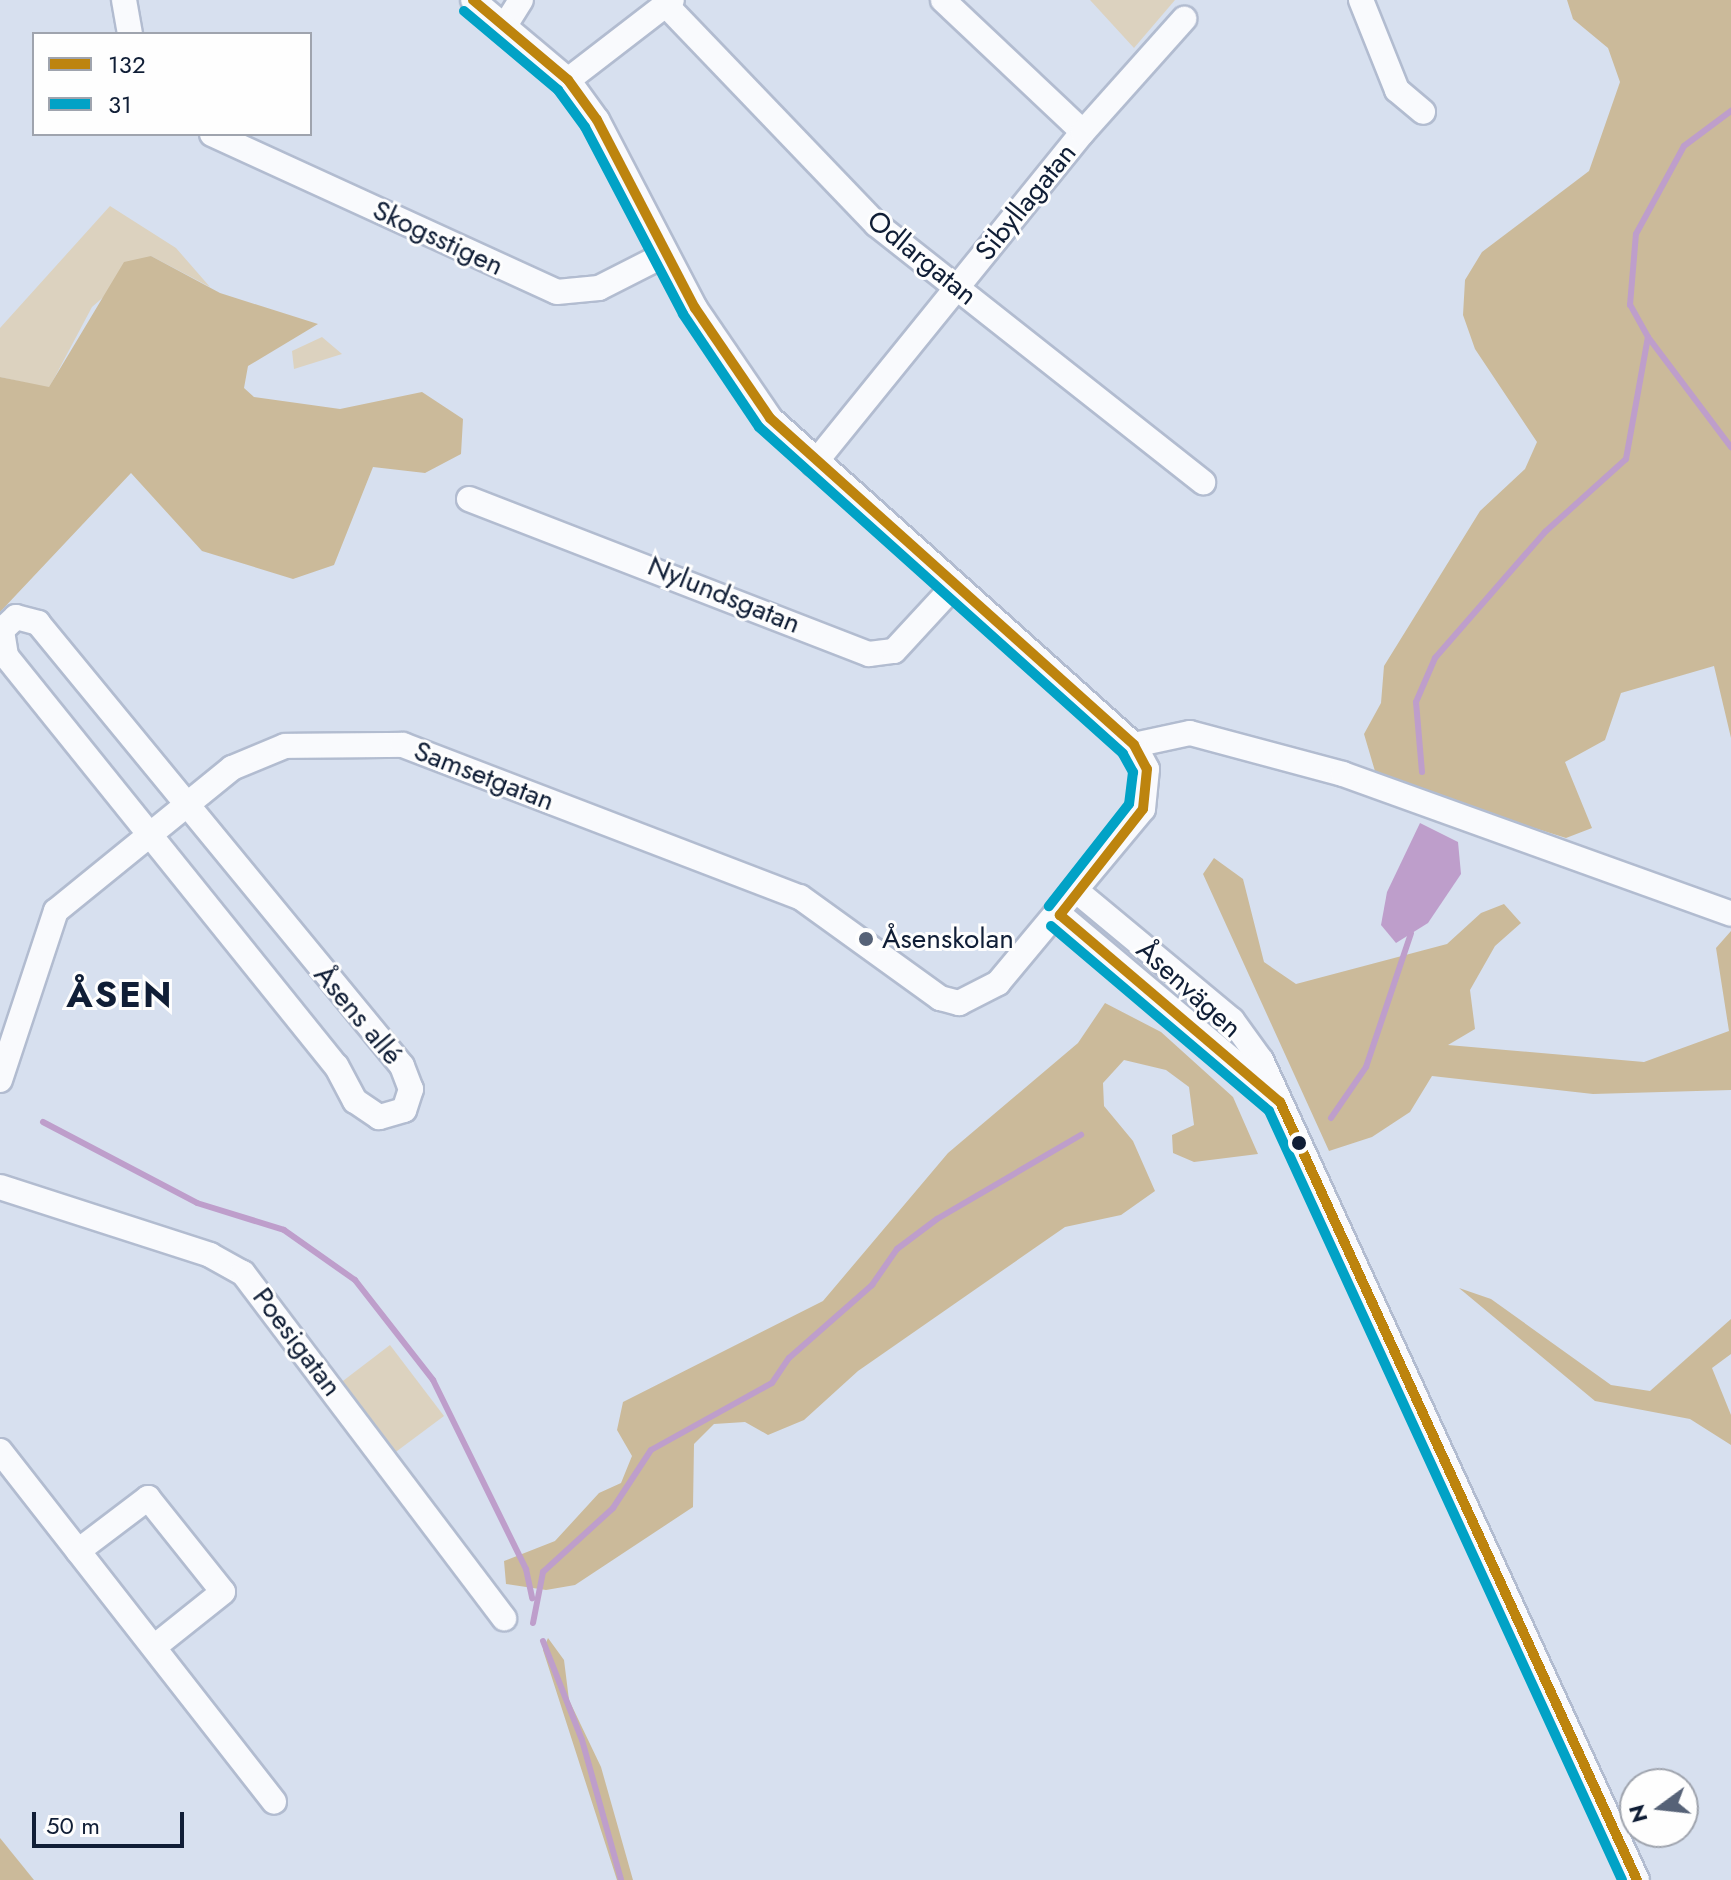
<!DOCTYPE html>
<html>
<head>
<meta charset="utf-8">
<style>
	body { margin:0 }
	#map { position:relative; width:1731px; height:1880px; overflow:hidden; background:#d7e0ef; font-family:Jost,sans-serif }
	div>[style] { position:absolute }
	.green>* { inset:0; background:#dcd2bf }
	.forest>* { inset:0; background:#cbba9a }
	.water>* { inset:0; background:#be9ecb }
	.stream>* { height:6px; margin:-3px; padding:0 3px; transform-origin:3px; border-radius:3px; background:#be9ecb }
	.roads { filter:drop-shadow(2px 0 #b2bcd0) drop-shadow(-2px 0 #b2bcd0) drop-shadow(0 2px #b2bcd0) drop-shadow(0 -2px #b2bcd0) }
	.minor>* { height:24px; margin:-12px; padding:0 12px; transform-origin:12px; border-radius:12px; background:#f9fafd }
	.bus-1>* { height:10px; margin:-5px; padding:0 5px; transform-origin:5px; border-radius:5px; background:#bd840e }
	.bus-2>* { height:10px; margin:-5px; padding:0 5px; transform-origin:5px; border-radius:5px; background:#01a2c6 }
	.dots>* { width:22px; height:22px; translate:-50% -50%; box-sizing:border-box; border:4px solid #fefefe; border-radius:50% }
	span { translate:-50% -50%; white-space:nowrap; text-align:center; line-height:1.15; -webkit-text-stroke:6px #fefefe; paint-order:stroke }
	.street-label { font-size:28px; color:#101e36 }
	.poi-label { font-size:28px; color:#101e36 }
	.left { translate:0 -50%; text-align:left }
	.district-label { font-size:36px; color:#101e36; font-weight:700; letter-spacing:2px }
	.legend { position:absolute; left:32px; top:32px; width:280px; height:104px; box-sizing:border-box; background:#fefefe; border:2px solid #9fa4ae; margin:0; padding:10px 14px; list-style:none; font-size:24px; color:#101e36 }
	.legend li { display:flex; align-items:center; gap:16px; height:40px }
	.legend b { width:40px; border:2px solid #9fa4ae }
	.north { position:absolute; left:1619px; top:1768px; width:80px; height:80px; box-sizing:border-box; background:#fefefe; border:2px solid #9fa4ae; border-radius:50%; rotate:255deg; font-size:22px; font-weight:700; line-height:32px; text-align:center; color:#101e36 }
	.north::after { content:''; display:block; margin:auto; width:28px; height:36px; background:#566277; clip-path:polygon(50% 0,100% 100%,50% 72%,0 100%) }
	.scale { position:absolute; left:32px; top:1812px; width:152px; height:36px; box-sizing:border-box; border:4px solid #101e36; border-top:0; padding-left:10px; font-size:24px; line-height:28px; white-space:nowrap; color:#101e36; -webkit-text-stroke:6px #fefefe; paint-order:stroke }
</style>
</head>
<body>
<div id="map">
	<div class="green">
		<div style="clip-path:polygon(1090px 0,1175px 0,1134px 48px)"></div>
		<div style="clip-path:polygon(110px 206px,176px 248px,210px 287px,151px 256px,92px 307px,49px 388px,0 377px,0 328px)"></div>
		<div style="clip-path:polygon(322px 337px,342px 354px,294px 369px,292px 351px)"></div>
		<div style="clip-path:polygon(390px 1345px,444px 1416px,389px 1457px,335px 1387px)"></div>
	</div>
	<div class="forest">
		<div style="clip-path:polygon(1567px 0,1731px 0,1731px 738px,1714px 666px,1621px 693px,1605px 740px,1565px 762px,1592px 828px,1566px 838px,1377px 778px,1364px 734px,1381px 703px,1384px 666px,1480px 511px,1525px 469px,1537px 442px,1475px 349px,1463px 315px,1465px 280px,1482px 252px,1589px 171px,1620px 82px,1608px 48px,1573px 19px)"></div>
		<div style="clip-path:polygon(151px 256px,220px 293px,318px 324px,248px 366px,244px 388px,254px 397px,340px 409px,422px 392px,463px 419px,461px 454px,425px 473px,373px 467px,334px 565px,293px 579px,202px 551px,131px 473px,0 612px,0 377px,49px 387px,124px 262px)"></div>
		<div style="clip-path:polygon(1214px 858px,1243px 879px,1264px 962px,1296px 984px,1447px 944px,1481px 913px,1504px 904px,1521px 923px,1495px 946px,1470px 990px,1475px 1029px,1448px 1045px,1644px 1062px,1729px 1031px,1716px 948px,1731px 931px,1731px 1090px,1593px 1094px,1432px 1076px,1410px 1112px,1372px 1137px,1329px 1151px,1203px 874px)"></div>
		<div style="clip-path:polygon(1105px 1003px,1161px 1032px,1233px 1097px,1258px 1154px,1194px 1162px,1173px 1153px,1172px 1135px,1194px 1125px,1189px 1087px,1166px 1070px,1124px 1060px,1103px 1083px,1104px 1106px,1133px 1141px,1155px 1191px,1121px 1215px,1065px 1227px,858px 1371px,804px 1420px,768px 1435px,745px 1422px,714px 1424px,694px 1444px,693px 1507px,575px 1585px,546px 1590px,506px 1584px,504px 1561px,555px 1541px,599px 1493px,621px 1483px,632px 1456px,617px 1430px,623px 1402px,823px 1301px,948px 1153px,1078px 1043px)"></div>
		<div style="clip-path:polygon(1459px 1288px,1491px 1299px,1611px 1385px,1650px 1391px,1731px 1319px,1731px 1354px,1712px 1368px,1731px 1415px,1731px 1445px,1690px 1419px,1595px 1401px)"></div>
		<div style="clip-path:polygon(548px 1638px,564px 1660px,569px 1700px,601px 1767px,633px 1880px,617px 1880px,543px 1650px)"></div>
		<div style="clip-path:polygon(0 1838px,34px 1880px,0 1880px)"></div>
	</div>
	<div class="water">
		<div style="clip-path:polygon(1420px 823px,1458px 842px,1461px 874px,1428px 923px,1396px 943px,1381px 925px,1387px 892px)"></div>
	</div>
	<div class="stream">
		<div style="left:1648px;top:337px;width:138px;rotate:53deg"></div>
		<div style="left:1422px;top:772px;width:70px;rotate:-94.9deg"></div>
		<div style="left:1416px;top:702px;width:48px;rotate:-66.6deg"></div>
		<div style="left:1435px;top:658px;width:167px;rotate:-48.9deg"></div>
		<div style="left:1545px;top:532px;width:109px;rotate:-42deg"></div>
		<div style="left:1626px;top:459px;width:124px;rotate:-79.8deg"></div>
		<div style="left:1648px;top:337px;width:37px;rotate:-119deg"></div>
		<div style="left:1630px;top:305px;width:71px;rotate:-85.2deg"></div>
		<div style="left:1636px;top:234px;width:100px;rotate:-61.4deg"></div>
		<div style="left:1684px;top:146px;width:59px;rotate:-36.7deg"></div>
		<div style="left:1331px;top:1118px;width:62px;rotate:-55.5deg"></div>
		<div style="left:1366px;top:1067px;width:141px;rotate:-71.4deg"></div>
		<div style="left:43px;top:1122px;width:174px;rotate:27.7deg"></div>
		<div style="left:197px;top:1203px;width:91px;rotate:17.2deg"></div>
		<div style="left:284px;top:1230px;width:87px;rotate:35.2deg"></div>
		<div style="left:355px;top:1280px;width:127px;rotate:52deg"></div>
		<div style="left:433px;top:1380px;width:211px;rotate:63.8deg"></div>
		<div style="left:526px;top:1569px;width:30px;rotate:78deg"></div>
		<div style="left:533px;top:1623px;width:52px;rotate:-78.9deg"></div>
		<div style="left:543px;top:1572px;width:95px;rotate:-42.4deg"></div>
		<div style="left:613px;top:1508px;width:69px;rotate:-56.8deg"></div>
		<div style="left:651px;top:1450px;width:138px;rotate:-29deg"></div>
		<div style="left:772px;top:1383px;width:30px;rotate:-56deg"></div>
		<div style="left:789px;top:1358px;width:111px;rotate:-41.3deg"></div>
		<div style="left:872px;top:1285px;width:44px;rotate:-55.2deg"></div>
		<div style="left:897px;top:1249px;width:50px;rotate:-36.9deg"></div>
		<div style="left:937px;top:1219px;width:167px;rotate:-30.3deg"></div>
		<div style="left:543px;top:1641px;width:106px;rotate:68.5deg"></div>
		<div style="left:582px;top:1740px;width:145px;rotate:74.4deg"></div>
	</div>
	<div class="roads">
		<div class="minor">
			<div style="left:124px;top:0;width:35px;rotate:80deg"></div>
			<div style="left:943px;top:0;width:192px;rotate:43.3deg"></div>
			<div style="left:1361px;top:0;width:97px;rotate:68.2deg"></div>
			<div style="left:1397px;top:90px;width:34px;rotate:40deg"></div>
			<div style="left:667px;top:6px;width:302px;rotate:46.2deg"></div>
			<div style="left:876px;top:224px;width:417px;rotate:38.3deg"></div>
			<div style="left:506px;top:24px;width:28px;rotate:-58deg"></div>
			<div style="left:568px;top:80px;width:131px;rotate:-37.6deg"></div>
			<div style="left:212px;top:134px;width:379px;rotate:24.6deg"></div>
			<div style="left:557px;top:292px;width:42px;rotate:-5.4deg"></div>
			<div style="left:599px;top:288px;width:75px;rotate:-26.9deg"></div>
			<div style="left:814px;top:464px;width:427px;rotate:-51deg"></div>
			<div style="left:1083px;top:132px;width:152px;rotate:-48.2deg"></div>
			<div style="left:469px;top:499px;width:429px;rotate:21.2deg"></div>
			<div style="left:869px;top:654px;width:25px;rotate:-7deg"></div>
			<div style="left:894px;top:651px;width:90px;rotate:-47.3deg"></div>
			<div style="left:16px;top:617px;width:23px;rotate:15deg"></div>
			<div style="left:38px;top:623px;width:573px;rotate:50.59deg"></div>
			<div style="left:402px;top:1066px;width:25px;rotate:69deg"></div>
			<div style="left:411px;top:1089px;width:22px;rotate:108deg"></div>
			<div style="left:404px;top:1110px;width:26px;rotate:164deg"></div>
			<div style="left:379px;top:1117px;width:29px;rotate:-146deg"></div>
			<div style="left:355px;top:1101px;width:40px;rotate:-118deg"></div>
			<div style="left:336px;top:1066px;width:526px;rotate:-128.83deg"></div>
			<div style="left:6px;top:656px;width:26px;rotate:-99deg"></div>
			<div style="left:2px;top:630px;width:19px;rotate:-43deg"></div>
			<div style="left:1134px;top:745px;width:57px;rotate:-12.1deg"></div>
			<div style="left:1190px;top:733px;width:158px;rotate:15deg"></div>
			<div style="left:1343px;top:774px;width:412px;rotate:19.8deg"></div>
			<div style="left:1079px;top:893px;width:199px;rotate:39.7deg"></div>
			<div style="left:1232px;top:1020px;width:49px;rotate:54.1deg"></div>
			<div style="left:1261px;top:1060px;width:902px;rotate:65.37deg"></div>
			<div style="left:1060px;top:915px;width:273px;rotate:40.1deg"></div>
			<div style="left:0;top:1080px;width:178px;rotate:-71.7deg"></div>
			<div style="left:56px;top:911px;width:227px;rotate:-39.1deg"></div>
			<div style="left:232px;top:768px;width:57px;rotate:-22.5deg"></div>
			<div style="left:285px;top:746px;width:118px;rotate:-0.5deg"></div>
			<div style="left:403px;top:745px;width:425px;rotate:21deg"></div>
			<div style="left:800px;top:897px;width:173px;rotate:35.8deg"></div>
			<div style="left:940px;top:998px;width:20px;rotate:15deg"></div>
			<div style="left:959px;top:1003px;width:44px;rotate:-27.1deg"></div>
			<div style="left:998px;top:983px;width:226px;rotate:-50.2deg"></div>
			<div style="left:1143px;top:809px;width:40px;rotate:-84.3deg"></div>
			<div style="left:1147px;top:769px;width:27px;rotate:-118deg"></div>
			<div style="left:1134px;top:745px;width:489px;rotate:-138.1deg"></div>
			<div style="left:770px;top:418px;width:133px;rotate:-124.3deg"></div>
			<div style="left:695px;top:308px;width:212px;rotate:-117.5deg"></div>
			<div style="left:597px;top:120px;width:49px;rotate:-125.9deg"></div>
			<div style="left:568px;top:80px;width:124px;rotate:-139.9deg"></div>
			<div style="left:0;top:1187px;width:221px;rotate:17.9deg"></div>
			<div style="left:210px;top:1255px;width:38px;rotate:29deg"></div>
			<div style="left:243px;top:1273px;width:433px;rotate:52.9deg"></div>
			<div style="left:0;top:1451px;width:445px;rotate:52deg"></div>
			<div style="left:78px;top:1551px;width:88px;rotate:-37.1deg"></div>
			<div style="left:148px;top:1498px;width:120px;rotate:51.4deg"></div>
			<div style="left:223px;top:1592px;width:88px;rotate:141.4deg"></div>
		</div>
	</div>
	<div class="bus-1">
		<div style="left:473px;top:0;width:124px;rotate:40.1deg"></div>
		<div style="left:568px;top:80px;width:49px;rotate:54.1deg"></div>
		<div style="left:597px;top:120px;width:212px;rotate:62.5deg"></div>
		<div style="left:695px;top:308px;width:133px;rotate:55.7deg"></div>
		<div style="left:770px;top:418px;width:489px;rotate:41.9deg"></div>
		<div style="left:1134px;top:745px;width:27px;rotate:62deg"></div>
		<div style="left:1147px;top:769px;width:40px;rotate:95.7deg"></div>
		<div style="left:1143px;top:809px;width:135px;rotate:128.1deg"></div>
		<div style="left:1060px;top:915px;width:289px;rotate:40.4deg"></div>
		<div style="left:1280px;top:1102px;width:856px;rotate:65.35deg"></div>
	</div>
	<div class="bus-2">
		<div style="left:464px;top:11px;width:123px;rotate:40deg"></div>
		<div style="left:558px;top:90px;width:46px;rotate:53.9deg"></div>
		<div style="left:585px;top:127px;width:211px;rotate:62.3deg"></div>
		<div style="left:683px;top:314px;width:136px;rotate:56.1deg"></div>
		<div style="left:759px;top:427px;width:489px;rotate:41.9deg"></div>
		<div style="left:1123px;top:754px;width:21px;rotate:61deg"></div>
		<div style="left:1133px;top:772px;width:32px;rotate:97deg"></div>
		<div style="left:1129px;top:804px;width:130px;rotate:128.1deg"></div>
		<div style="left:1051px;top:926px;width:286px;rotate:40.3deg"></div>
		<div style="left:1269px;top:1111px;width:846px;rotate:65.34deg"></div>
	</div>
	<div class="dots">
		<div style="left:866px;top:939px;background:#566277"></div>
		<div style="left:1299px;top:1143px;background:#101e36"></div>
	</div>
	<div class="street-label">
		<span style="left:1026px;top:202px;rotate:-51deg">Sibyllagatan</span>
		<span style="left:438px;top:238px;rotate:25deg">Skogsstigen</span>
		<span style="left:922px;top:258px;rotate:39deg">Odlargatan</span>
		<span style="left:724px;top:595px;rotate:22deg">Nylundsgatan</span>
		<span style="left:484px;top:776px;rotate:21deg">Samsetgatan</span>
		<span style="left:1189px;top:989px;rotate:42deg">Åsenvägen</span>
		<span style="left:358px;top:1015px;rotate:50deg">Åsens allé</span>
		<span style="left:297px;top:1342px;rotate:53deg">Poesigatan</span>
	</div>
	<div class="poi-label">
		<span class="left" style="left:882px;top:939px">Åsenskolan</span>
	</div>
	<div class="district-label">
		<span style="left:120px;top:995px">ÅSEN</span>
	</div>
	<ul class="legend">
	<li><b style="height:10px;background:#bd840e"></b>132</li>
	<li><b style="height:10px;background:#01a2c6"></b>31</li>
	</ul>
	<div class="north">N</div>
	<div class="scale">50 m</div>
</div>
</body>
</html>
